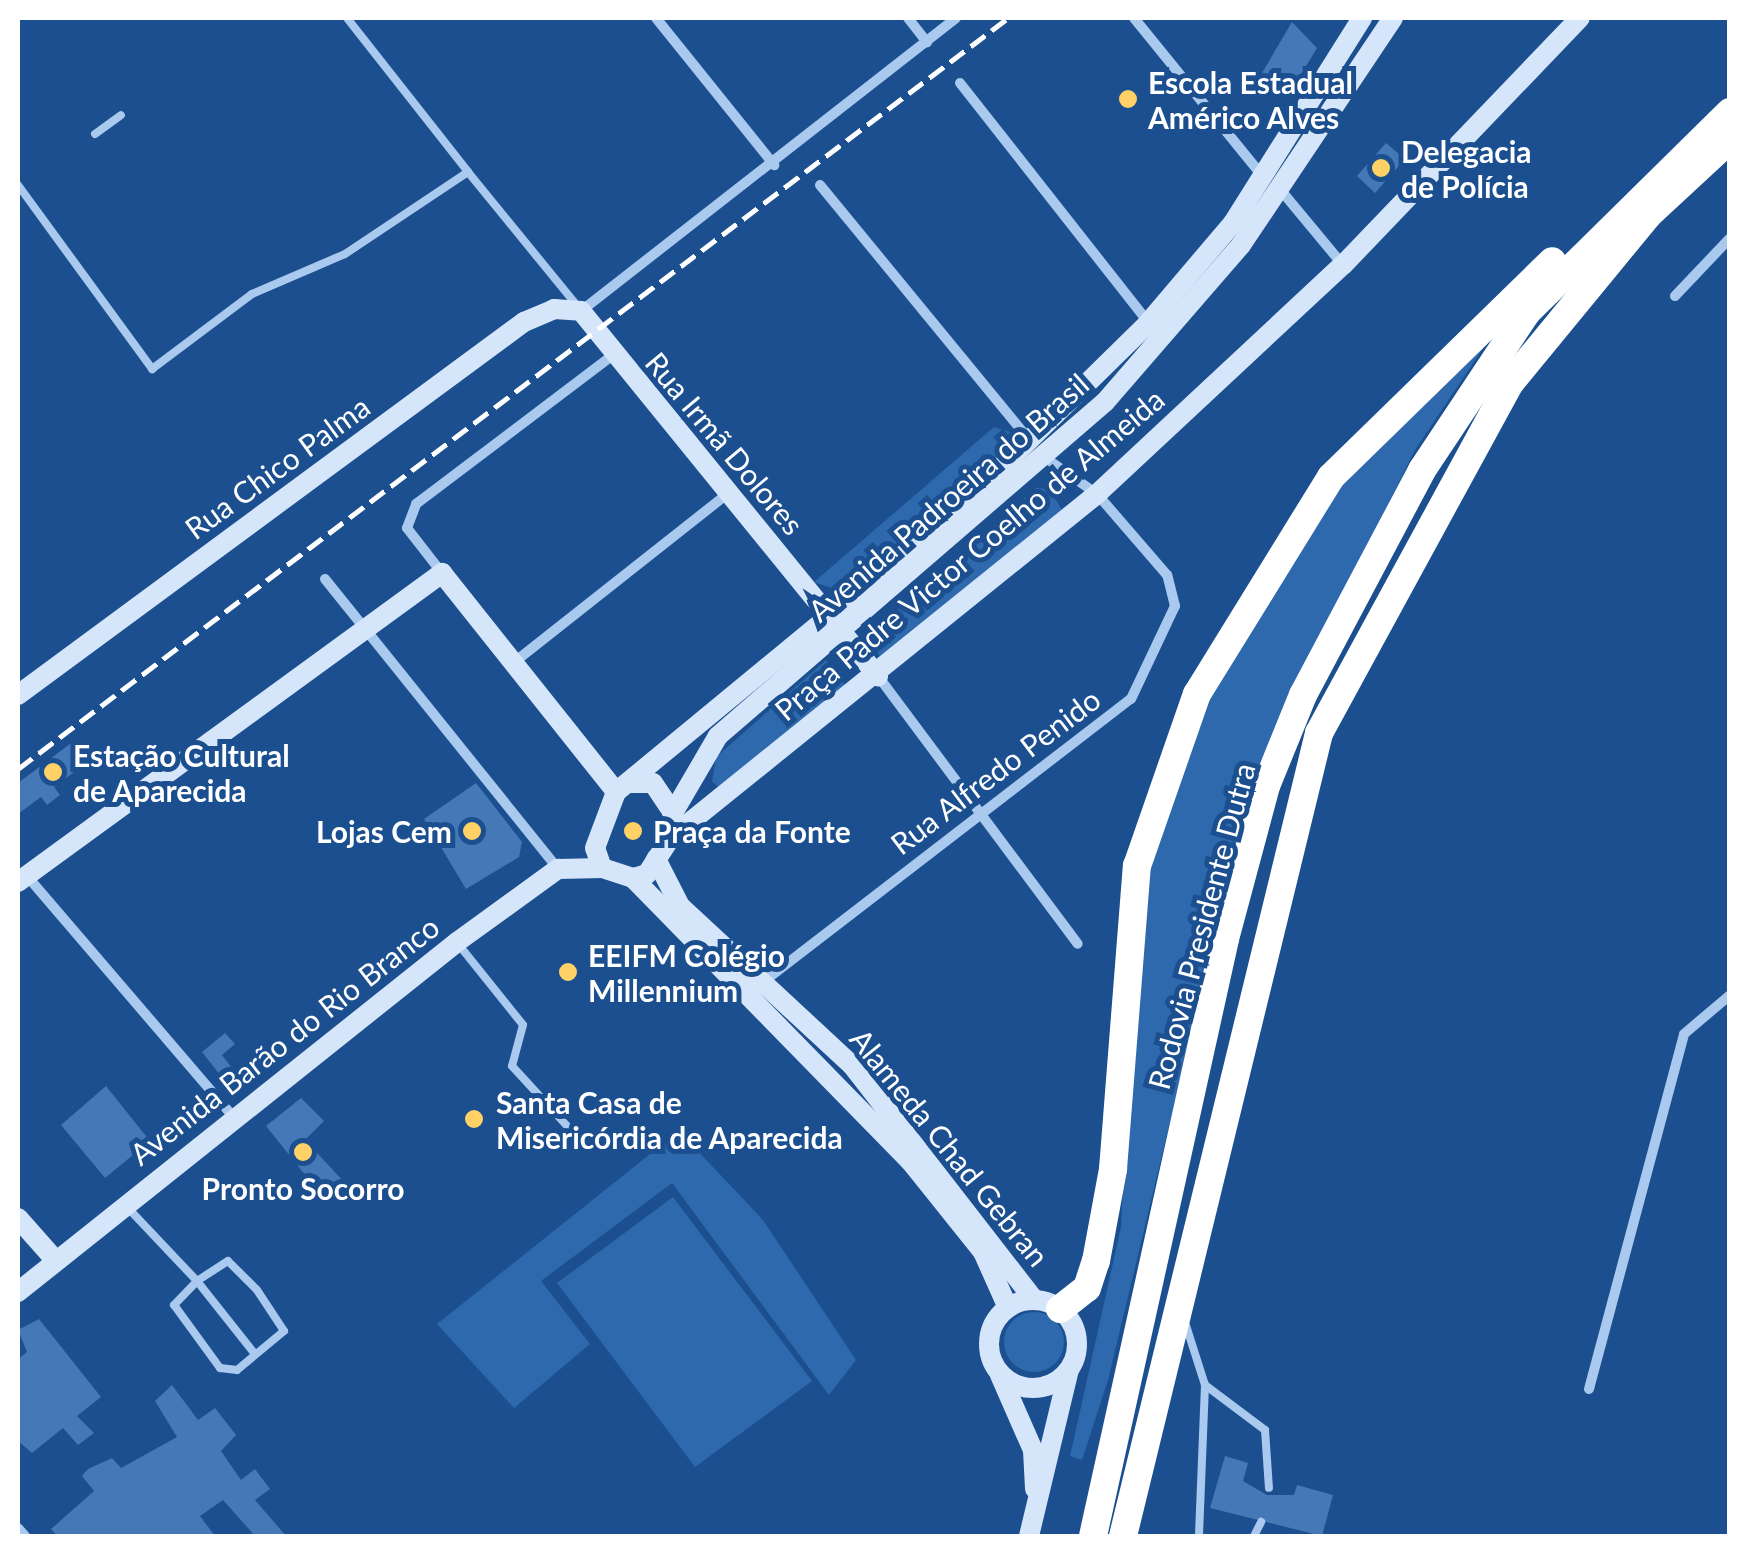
<!DOCTYPE html>
<html>
<head>
<meta charset="utf-8">
<style>
	body { margin:0 }
	#map { position:relative; width:1747px; height:1554px; overflow:hidden; background:#1b4f8f; font-family:Lato,sans-serif }
	div>[style] { position:absolute }
	.green>* { inset:0; background:#2e69ad }
	.round { border-radius:50% }
	.building>* { inset:0; background:#4478b7 }
	.lane>* { height:8px; margin:-4px; padding:0 4px; transform-origin:4px; border-radius:4px; background:#a9c9ee }
	.street>* { height:10px; margin:-5px; padding:0 5px; transform-origin:5px; border-radius:5px; background:#a9c9ee }
	.secondary>* { height:20px; margin:-10px; padding:0 10px; transform-origin:10px; border-radius:10px; background:#d6e6fa }
	.secondary>.ring { margin:-10px; padding:0; box-sizing:content-box; background:none; border:20px solid #d6e6fa; border-radius:50% }
	.highway>* { height:28px; margin:-14px; padding:0 14px; transform-origin:14px; border-radius:14px; background:#fff }
	.rail>* { height:5px; margin-top:-2.5px; transform-origin:0; background:repeating-linear-gradient(90deg,#fff 0 18px,transparent 0 26px) }
	.dots>* { width:28px; height:28px; translate:-50% -50%; box-sizing:border-box; border:5px solid #1b4f8f; border-radius:50% }
	span { translate:-50% -50%; white-space:nowrap; text-align:center; line-height:1.15; -webkit-text-stroke:10px #1b4f8f; paint-order:stroke }
	.poi-label { font-size:30px; color:#fff; font-weight:700 }
	.left { translate:0 -50%; text-align:left }
	.right { translate:-100% -50%; text-align:right }
	.street-label { font-size:30px; color:#fff }
	.frame { position:absolute; inset:0; border:20px solid #fff; pointer-events:none }
</style>
</head>
<body>
<div id="map">
	<div class="green">
		<div style="clip-path:polygon(1510px 308px,1415px 450px,1253px 776px,1108px 1380px,1082px 1460px,1070px 1456px,1121px 1227px,1137px 913px,1181px 743px,1301px 538px,1373px 446px)"></div>
		<div style="clip-path:polygon(994px 427px,1017px 434px,1005px 457px,837px 590px,814px 582px)"></div>
		<div style="clip-path:polygon(1036px 488px,1049px 489px,1062px 510px,880px 657px,868px 635px)"></div>
		<div style="clip-path:polygon(826px 660px,848px 689px,721px 788px,712px 782px,716px 757px)"></div>
		<div style="clip-path:polygon(679px 1131px,763px 1220px,856px 1360px,829px 1395px,672px 1183px,541px 1281px,590px 1344px,514px 1408px,437px 1324px)"></div>
		<div style="clip-path:polygon(673px 1197px,812px 1381px,695px 1467px,557px 1283px)"></div>
		<div class="round" style="left:1004px;top:1312px;width:60px;height:60px"></div>
	</div>
	<div class="building">
		<div style="clip-path:polygon(1292px 22px,1317px 48px,1288px 96px,1256px 83px)"></div>
		<div style="clip-path:polygon(1386px 143px,1405px 159px,1375px 193px,1357px 176px)"></div>
		<div style="clip-path:polygon(74px 741px,89px 761px,54px 787px,60px 795px,47px 805px,41px 797px,18px 814px,18px 783px)"></div>
		<div style="clip-path:polygon(476px 783px,522px 842px,519px 857px,466px 889px,424px 819px)"></div>
		<div style="clip-path:polygon(225px 1033px,235px 1044px,222px 1055px,238px 1076px,227px 1084px,202px 1052px)"></div>
		<div style="clip-path:polygon(106px 1086px,150px 1141px,105px 1178px,61px 1125px)"></div>
		<div style="clip-path:polygon(301px 1098px,324px 1121px,305px 1140px,346px 1184px,337px 1195px,328px 1185px,318px 1191px,266px 1126px)"></div>
		<div style="clip-path:polygon(39px 1319px,101px 1397px,77px 1416px,94px 1433px,78px 1445px,63px 1428px,32px 1453px,18px 1441px,18px 1359px,27px 1352px,18px 1330px)"></div>
		<div style="clip-path:polygon(172px 1385px,198px 1420px,215px 1408px,236px 1435px,221px 1451px,241px 1480px,255px 1469px,270px 1489px,255px 1500px,286px 1536px,255px 1536px,223px 1500px,200px 1516px,215px 1536px,57px 1536px,51px 1529px,94px 1491px,82px 1476px,88px 1469px,112px 1458px,121px 1468px,177px 1437px,155px 1401px)"></div>
		<div style="clip-path:polygon(1225px 1456px,1248px 1463px,1243px 1481px,1267px 1495px,1294px 1495px,1297px 1485px,1333px 1495px,1322px 1536px,1210px 1508px)"></div>
	</div>
	<div class="lane">
		<div style="left:347px;top:18px;width:196px;rotate:51.8deg"></div>
		<div style="left:95px;top:134px;width:32px;rotate:-36deg"></div>
		<div style="left:18px;top:185px;width:228px;rotate:53.9deg"></div>
		<div style="left:152px;top:369px;width:125px;rotate:-36.9deg"></div>
		<div style="left:252px;top:294px;width:101px;rotate:-23.3deg"></div>
		<div style="left:345px;top:254px;width:148px;rotate:-33.7deg"></div>
		<div style="left:468px;top:172px;width:174px;rotate:50.8deg"></div>
		<div style="left:459px;top:945px;width:102px;rotate:51.3deg"></div>
		<div style="left:523px;top:1025px;width:42px;rotate:105deg"></div>
		<div style="left:512px;top:1066px;width:83px;rotate:47.4deg"></div>
		<div style="left:127px;top:1207px;width:102px;rotate:46.6deg"></div>
		<div style="left:197px;top:1281px;width:37px;rotate:-33deg"></div>
		<div style="left:228px;top:1261px;width:41px;rotate:45deg"></div>
		<div style="left:257px;top:1290px;width:49px;rotate:56.6deg"></div>
		<div style="left:284px;top:1331px;width:61px;rotate:140.3deg"></div>
		<div style="left:237px;top:1370px;width:17px;rotate:-173deg"></div>
		<div style="left:220px;top:1368px;width:78px;rotate:-126.1deg"></div>
		<div style="left:174px;top:1305px;width:33px;rotate:-46deg"></div>
		<div style="left:197px;top:1281px;width:92px;rotate:51.6deg"></div>
		<div style="left:1183px;top:1316px;width:72px;rotate:72.3deg"></div>
		<div style="left:1205px;top:1385px;width:151px;rotate:92.3deg"></div>
		<div style="left:1205px;top:1385px;width:75px;rotate:36.9deg"></div>
		<div style="left:1265px;top:1430px;width:58px;rotate:86.1deg"></div>
		<div style="left:1254px;top:1536px;width:16px;rotate:-63deg"></div>
	</div>
	<div class="street">
		<div style="left:656px;top:18px;width:189px;rotate:51.2deg"></div>
		<div style="left:908px;top:18px;width:31px;rotate:52deg"></div>
		<div style="left:1134px;top:18px;width:201px;rotate:50.9deg"></div>
		<div style="left:960px;top:83px;width:304px;rotate:51.8deg"></div>
		<div style="left:820px;top:185px;width:333px;rotate:50.6deg"></div>
		<div style="left:1279px;top:188px;width:100px;rotate:50.3deg"></div>
		<div style="left:1675px;top:296px;width:80px;rotate:-46.5deg"></div>
		<div style="left:581px;top:311px;width:476px;rotate:-38deg"></div>
		<div style="left:442px;top:573px;width:57px;rotate:-127.9deg"></div>
		<div style="left:407px;top:528px;width:26px;rotate:-69deg"></div>
		<div style="left:416px;top:504px;width:247px;rotate:-37.1deg"></div>
		<div style="left:325px;top:579px;width:372px;rotate:51.2deg"></div>
		<div style="left:517px;top:660px;width:266px;rotate:-38.3deg"></div>
		<div style="left:878px;top:676px;width:334px;rotate:53.3deg"></div>
		<div style="left:27px;top:876px;width:313px;rotate:49.4deg"></div>
		<div style="left:763px;top:982px;width:464px;rotate:-37.6deg"></div>
		<div style="left:1131px;top:699px;width:103px;rotate:-64.7deg"></div>
		<div style="left:1175px;top:606px;width:32px;rotate:-104deg"></div>
		<div style="left:1167px;top:575px;width:107px;rotate:-130.8deg"></div>
		<div style="left:1097px;top:494px;width:61px;rotate:-145deg"></div>
		<div style="left:1589px;top:1389px;width:367px;rotate:-75deg"></div>
		<div style="left:1684px;top:1034px;width:60px;rotate:-40.3deg"></div>
		<div style="left:18px;top:1528px;width:11px;rotate:49deg"></div>
	</div>
	<div class="secondary">
		<div style="left:18px;top:695px;width:629px;rotate:-36.4deg"></div>
		<div style="left:524px;top:322px;width:33px;rotate:-23deg"></div>
		<div style="left:554px;top:309px;width:27px;rotate:4deg"></div>
		<div style="left:581px;top:311px;width:471px;rotate:50.9deg"></div>
		<div style="left:629px;top:783px;width:24px"></div>
		<div style="left:653px;top:783px;width:36px;rotate:56deg"></div>
		<div style="left:673px;top:813px;width:27px;rotate:98deg"></div>
		<div style="left:669px;top:840px;width:40px;rotate:122.9deg"></div>
		<div style="left:647px;top:874px;width:15px;rotate:164deg"></div>
		<div style="left:633px;top:878px;width:33px;rotate:-162deg"></div>
		<div style="left:602px;top:868px;width:21px;rotate:-109deg"></div>
		<div style="left:595px;top:848px;width:60px;rotate:-69.4deg"></div>
		<div style="left:616px;top:792px;width:446px;rotate:-39.5deg"></div>
		<div style="left:960px;top:508px;width:265px;rotate:-44.5deg"></div>
		<div style="left:1149px;top:322px;width:130px;rotate:-49.7deg"></div>
		<div style="left:1233px;top:223px;width:242px;rotate:-57.8deg"></div>
		<div style="left:673px;top:813px;width:89px;rotate:-59.7deg"></div>
		<div style="left:718px;top:736px;width:511px;rotate:-40.8deg"></div>
		<div style="left:1105px;top:402px;width:208px;rotate:-49.1deg"></div>
		<div style="left:1241px;top:245px;width:273px;rotate:-56.2deg"></div>
		<div style="left:669px;top:839px;width:550px;rotate:-38.87deg"></div>
		<div style="left:1097px;top:494px;width:336px;rotate:-43deg"></div>
		<div style="left:1343px;top:265px;width:342px;rotate:-46.2deg"></div>
		<div style="left:656px;top:859px;width:53px;rotate:62.9deg"></div>
		<div style="left:680px;top:906px;width:234px;rotate:42.8deg"></div>
		<div style="left:852px;top:1065px;width:297px;rotate:52.2deg"></div>
		<div style="left:633px;top:878px;width:397px;rotate:45.6deg"></div>
		<div style="left:911px;top:1162px;width:115px;rotate:51.3deg"></div>
		<div style="left:983px;top:1252px;width:61px;rotate:65.9deg"></div>
		<div style="left:18px;top:882px;width:525px;rotate:-36.08deg"></div>
		<div style="left:442px;top:573px;width:280px;rotate:51.5deg"></div>
		<div style="left:18px;top:1218px;width:57px;rotate:48.5deg"></div>
		<div style="left:18px;top:1292px;width:561px;rotate:-38.56deg"></div>
		<div style="left:457px;top:942px;width:125px;rotate:-35.9deg"></div>
		<div style="left:558px;top:869px;width:44px;rotate:-1.3deg"></div>
		<div class="ring" style="left:989px;top:1300px;width:68px;height:68px"></div>
		<div style="left:1000px;top:1375px;width:82px;rotate:66.3deg"></div>
		<div style="left:1033px;top:1450px;width:39px;rotate:87deg"></div>
		<div style="left:1029px;top:1536px;width:171px;rotate:-76.5deg"></div>
	</div>
	<div class="highway">
		<div style="left:1060px;top:1309px;width:34px;rotate:-38deg"></div>
		<div style="left:1087px;top:1288px;width:28px;rotate:-72deg"></div>
		<div style="left:1096px;top:1261px;width:94px;rotate:-79.5deg"></div>
		<div style="left:1113px;top:1169px;width:304px;rotate:-85.5deg"></div>
		<div style="left:1137px;top:866px;width:182px;rotate:-70.8deg"></div>
		<div style="left:1197px;top:694px;width:255px;rotate:-58.3deg"></div>
		<div style="left:1331px;top:477px;width:309px;rotate:-44.3deg"></div>
		<div style="left:1093px;top:1536px;width:611px;rotate:-77.53deg"></div>
		<div style="left:1225px;top:939px;width:158px;rotate:-75deg"></div>
		<div style="left:1266px;top:786px;width:98px;rotate:-67.9deg"></div>
		<div style="left:1303px;top:695px;width:255px;rotate:-62.1deg"></div>
		<div style="left:1422px;top:470px;width:190px;rotate:-56.4deg"></div>
		<div style="left:1527px;top:312px;width:285px;rotate:-44.6deg"></div>
		<div style="left:1123px;top:1536px;width:827px;rotate:-76.28deg"></div>
		<div style="left:1319px;top:733px;width:399px;rotate:-61.4deg"></div>
		<div style="left:1510px;top:383px;width:219px;rotate:-50.6deg"></div>
		<div style="left:1649px;top:214px;width:110px;rotate:-42.8deg"></div>
	</div>
	<div class="rail">
		<div style="left:18px;top:769px;width:1243px;rotate:-37.18deg"></div>
	</div>
	<div class="dots">
		<div style="left:1128px;top:99px;background:#ffd166"></div>
		<div style="left:1381px;top:168px;background:#ffd166"></div>
		<div style="left:53px;top:772px;background:#ffd166"></div>
		<div style="left:472px;top:831px;background:#ffd166"></div>
		<div style="left:633px;top:831px;background:#ffd166"></div>
		<div style="left:568px;top:972px;background:#ffd166"></div>
		<div style="left:474px;top:1119px;background:#ffd166"></div>
		<div style="left:303px;top:1152px;background:#ffd166"></div>
	</div>
	<div class="poi-label">
		<span class="left" style="left:1148px;top:99px">Escola Estadual<br>Américo Alves</span>
		<span class="left" style="left:1401px;top:168px">Delegacia<br>de Polícia</span>
		<span class="left" style="left:73px;top:772px">Estação Cultural<br>de Aparecida</span>
		<span class="right" style="left:452px;top:831px">Lojas Cem</span>
		<span class="left" style="left:653px;top:831px">Praça da Fonte</span>
		<span class="left" style="left:588px;top:972px">EEIFM Colégio<br>Millennium</span>
		<span class="left" style="left:496px;top:1119px">Santa Casa de<br>Misericórdia de Aparecida</span>
		<span style="left:303px;top:1188px">Pronto Socorro</span>
	</div>
	<div class="street-label">
		<span style="left:725px;top:443px;rotate:50deg">Rua Irmã Dolores</span>
		<span style="left:277px;top:467px;rotate:-36deg">Rua Chico Palma</span>
		<span style="left:948px;top:497px;rotate:-41deg">Avenida Padroeira do Brasil</span>
		<span style="left:969px;top:554px;rotate:-40deg">Praça Padre Victor Coelho de Almeida</span>
		<span style="left:995px;top:771px;rotate:-37deg">Rua Alfredo Penido</span>
		<span style="left:1201px;top:926px;rotate:-75deg">Rodovia Presidente Dutra</span>
		<span style="left:284px;top:1040px;rotate:-38deg">Avenida Barão do Rio Branco</span>
		<span style="left:950px;top:1147px;rotate:51deg">Alameda Chad Gebran</span>
	</div>
	<div class="frame"></div>
</div>
</body>
</html>
